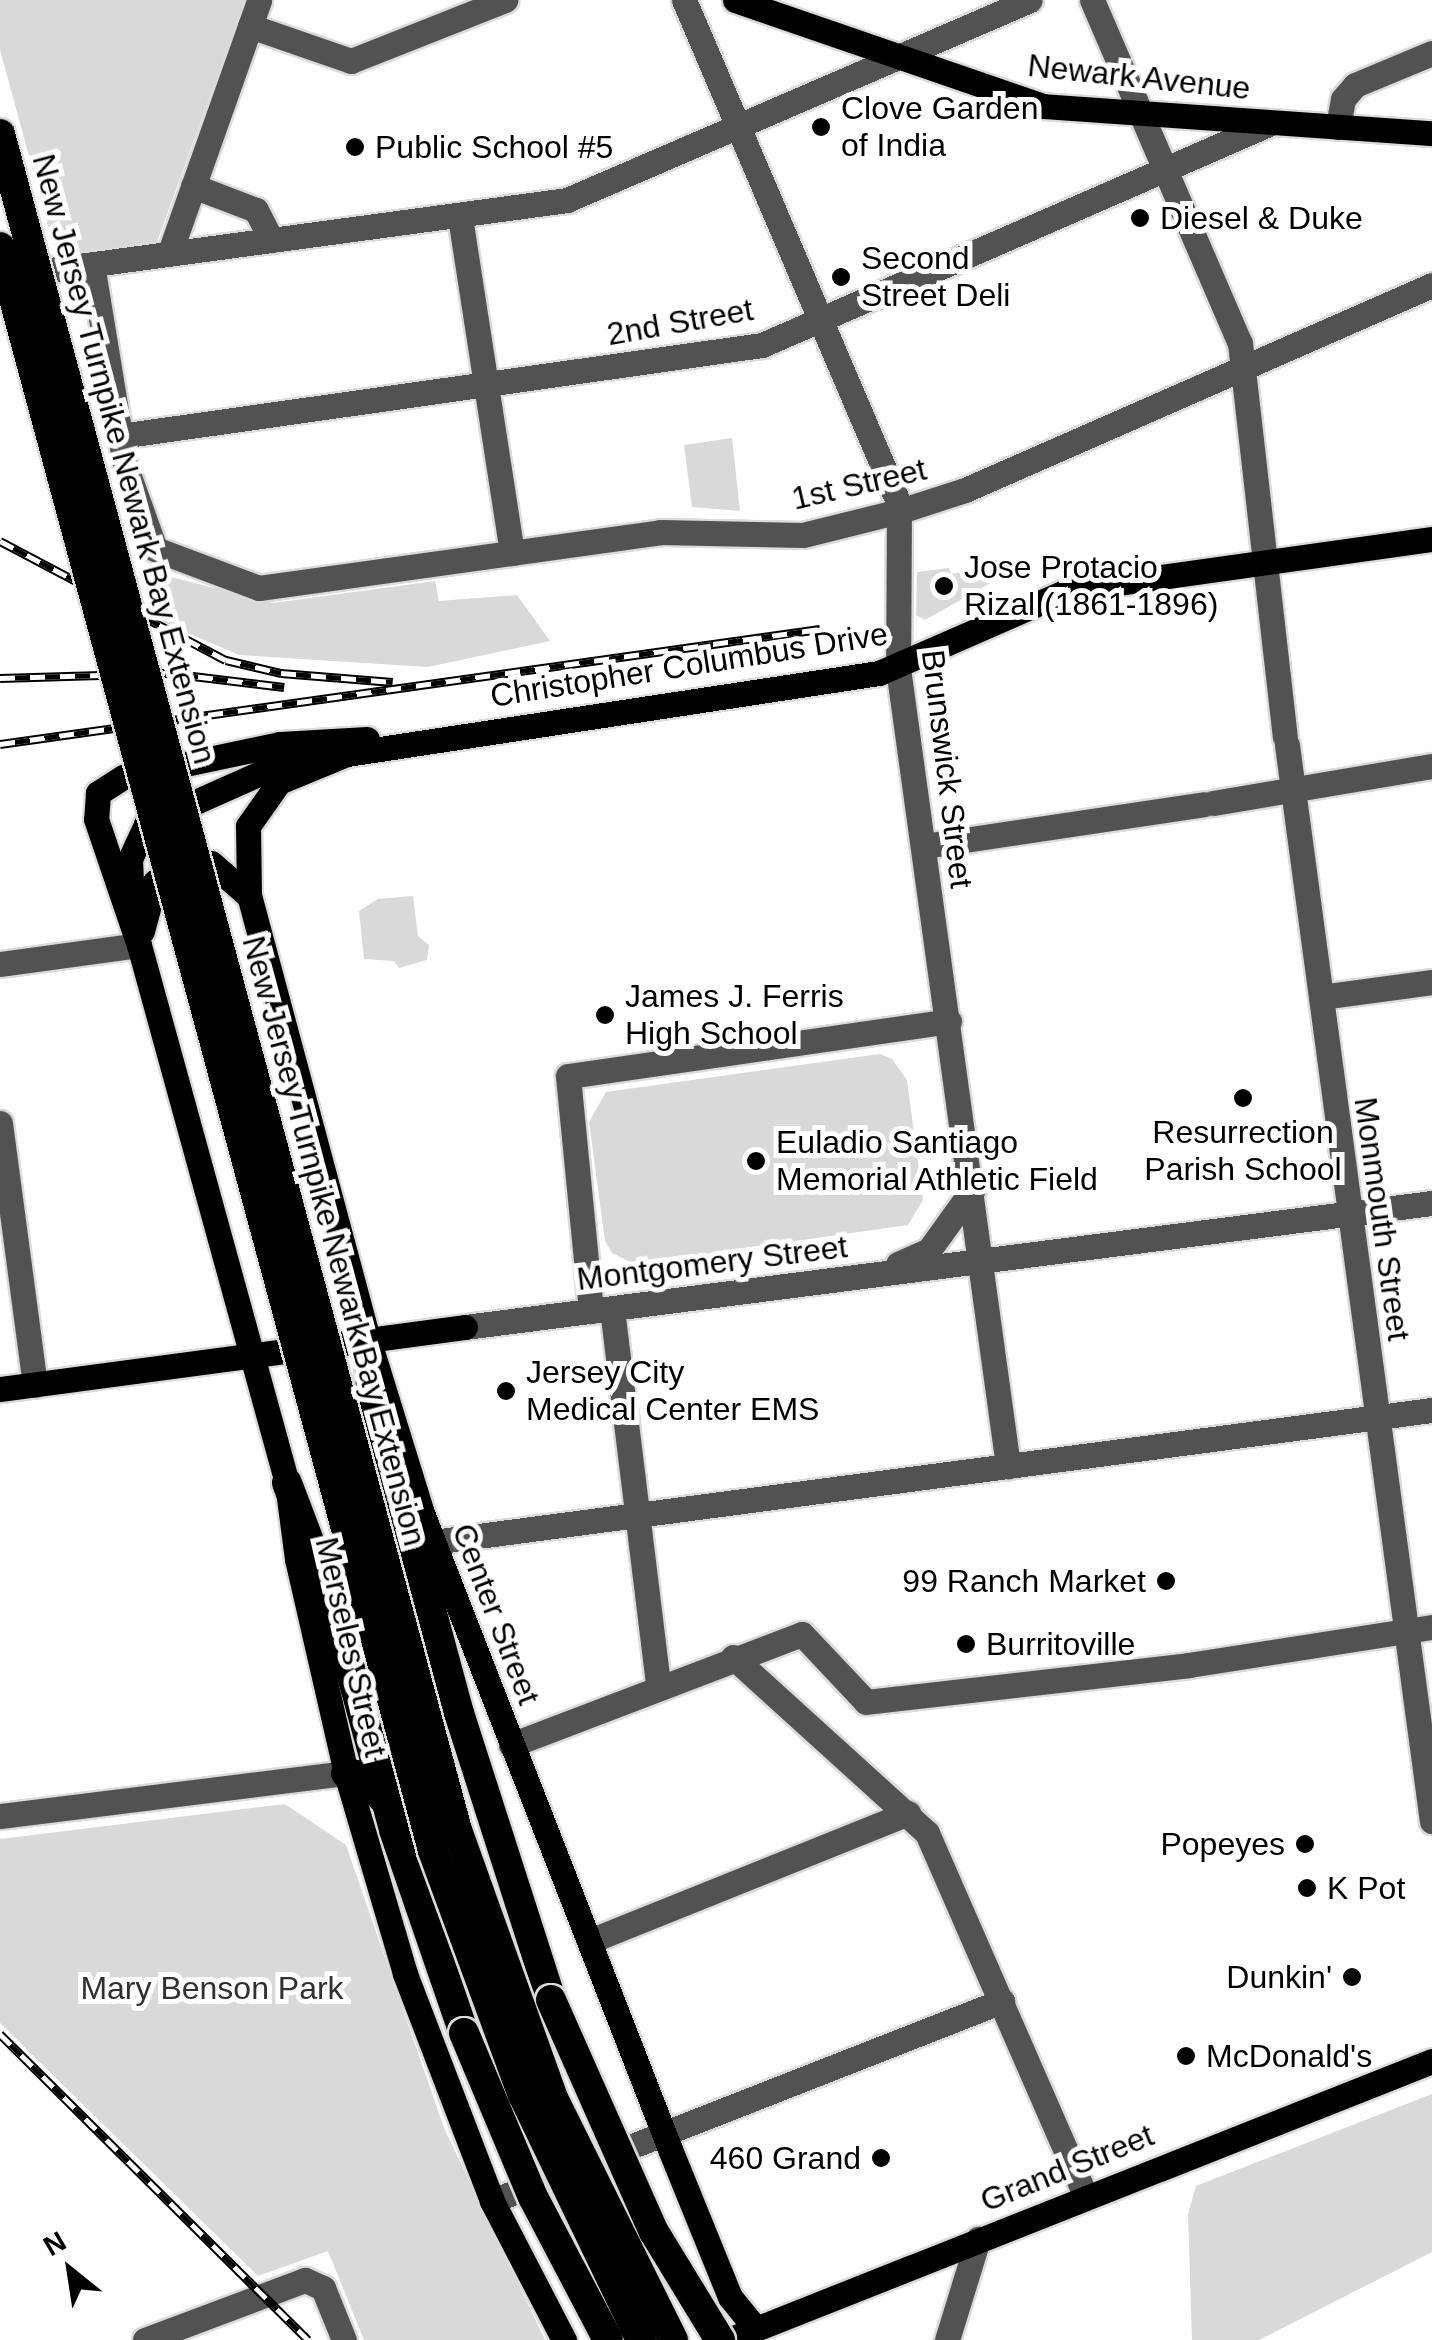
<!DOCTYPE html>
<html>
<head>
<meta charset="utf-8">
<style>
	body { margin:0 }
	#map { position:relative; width:1432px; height:2340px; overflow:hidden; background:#fff; font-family:Arial,sans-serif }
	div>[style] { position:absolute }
	.green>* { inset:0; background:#d9d9d9 }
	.roads { filter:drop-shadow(2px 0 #dbdbdb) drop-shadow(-2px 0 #dbdbdb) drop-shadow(0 2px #dbdbdb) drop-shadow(0 -2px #dbdbdb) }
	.minor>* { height:25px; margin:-12.5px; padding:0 12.5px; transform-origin:12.5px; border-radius:12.5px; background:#525252 }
	.major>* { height:25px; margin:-12.5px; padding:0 12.5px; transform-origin:12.5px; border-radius:12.5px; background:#000 }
	.highway>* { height:30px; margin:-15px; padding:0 15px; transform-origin:15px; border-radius:15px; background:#000 }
	.rail>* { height:9px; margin-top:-4.5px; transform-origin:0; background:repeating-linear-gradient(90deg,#fff 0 15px,#000 0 30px); box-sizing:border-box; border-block:2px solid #000 }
	.bridges { filter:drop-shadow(2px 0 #dbdbdb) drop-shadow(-2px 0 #dbdbdb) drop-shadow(0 2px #dbdbdb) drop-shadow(0 -2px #dbdbdb) }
	.highway-bridge>* { height:30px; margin:-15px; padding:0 15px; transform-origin:15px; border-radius:15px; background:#000 }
	.dots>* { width:28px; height:28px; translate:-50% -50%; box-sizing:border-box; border:5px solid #fff; border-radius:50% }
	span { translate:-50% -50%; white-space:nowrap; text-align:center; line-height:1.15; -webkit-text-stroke:10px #fff; paint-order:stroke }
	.street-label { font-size:32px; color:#000 }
	.poi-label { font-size:32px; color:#000 }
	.left { translate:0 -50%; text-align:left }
	.right { translate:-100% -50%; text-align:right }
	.park-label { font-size:32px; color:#303030 }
	.north { position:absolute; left:20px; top:2220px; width:100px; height:100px; -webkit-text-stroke:8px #fff; paint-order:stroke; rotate:330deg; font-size:28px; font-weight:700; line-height:40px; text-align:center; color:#000 }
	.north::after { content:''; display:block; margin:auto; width:35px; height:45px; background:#000; clip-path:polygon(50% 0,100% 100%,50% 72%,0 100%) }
</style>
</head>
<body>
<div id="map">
	<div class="green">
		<div style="clip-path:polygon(0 0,245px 0,157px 242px,56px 255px,0 50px)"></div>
		<div style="clip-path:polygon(732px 438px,740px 511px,692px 507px,684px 445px)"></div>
		<div style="clip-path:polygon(949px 568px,951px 574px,984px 569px,1003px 576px,925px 620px,916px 615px,917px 572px)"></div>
		<div style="clip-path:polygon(140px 569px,273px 603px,435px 581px,439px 601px,517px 595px,550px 641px,428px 667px,239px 655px,153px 618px)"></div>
		<div style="clip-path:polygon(413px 896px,418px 936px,429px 945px,427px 960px,399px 968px,394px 961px,364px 959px,359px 911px,378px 899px)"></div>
		<div style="clip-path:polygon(880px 1054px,892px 1059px,907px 1080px,923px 1200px,908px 1225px,634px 1264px,612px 1253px,605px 1241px,589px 1122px,606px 1092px)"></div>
		<div style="clip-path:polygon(285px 1804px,346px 1845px,444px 2128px,545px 2340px,364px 2340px,328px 2251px,258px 2276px,0 2023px,0 1839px)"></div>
		<div style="clip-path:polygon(1432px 2094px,1432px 2252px,1259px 2340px,1192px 2340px,1188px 2214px,1196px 2186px)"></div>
	</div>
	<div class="roads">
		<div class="minor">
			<div style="left:684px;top:0;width:548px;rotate:66.9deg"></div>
			<div style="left:899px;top:504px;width:164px;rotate:90.3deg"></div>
			<div style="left:898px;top:668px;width:806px;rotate:82.15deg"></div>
			<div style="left:1092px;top:0;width:374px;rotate:66.7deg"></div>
			<div style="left:1240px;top:343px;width:396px;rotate:83.5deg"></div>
			<div style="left:250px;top:26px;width:107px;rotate:19.1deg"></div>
			<div style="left:351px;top:61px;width:166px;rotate:-21.6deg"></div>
			<div style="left:1338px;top:127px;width:28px;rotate:-80deg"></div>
			<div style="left:1343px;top:99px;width:18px;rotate:-49deg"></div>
			<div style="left:1355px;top:85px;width:83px;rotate:-22.6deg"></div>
			<div style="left:193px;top:186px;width:67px;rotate:20.9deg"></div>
			<div style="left:256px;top:210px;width:34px;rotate:63deg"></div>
			<div style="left:460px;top:217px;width:340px;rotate:81.2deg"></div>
			<div style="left:170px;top:252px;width:267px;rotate:-70.5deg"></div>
			<div style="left:92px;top:264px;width:204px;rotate:80.7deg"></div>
			<div style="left:125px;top:465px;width:89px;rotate:70.3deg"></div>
			<div style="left:155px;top:549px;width:111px;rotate:20.6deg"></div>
			<div style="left:259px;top:588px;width:405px;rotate:-7.9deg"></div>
			<div style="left:660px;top:532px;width:143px;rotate:1.2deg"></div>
			<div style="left:803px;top:535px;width:100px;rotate:-13.9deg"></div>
			<div style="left:900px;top:511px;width:68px;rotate:-17.9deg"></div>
			<div style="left:965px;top:490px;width:510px;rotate:-23.7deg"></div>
			<div style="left:20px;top:274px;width:552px;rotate:-7.7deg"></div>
			<div style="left:567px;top:200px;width:504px;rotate:-23.36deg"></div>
			<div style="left:120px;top:436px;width:648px;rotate:-8.07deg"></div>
			<div style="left:762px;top:345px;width:555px;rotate:-23.56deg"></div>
			<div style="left:1287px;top:745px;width:1086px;rotate:82.33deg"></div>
			<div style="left:1213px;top:803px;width:222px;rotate:-9.6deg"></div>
			<div style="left:924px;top:846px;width:283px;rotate:-8.5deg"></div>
			<div style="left:0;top:964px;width:140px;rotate:-7.8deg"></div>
			<div style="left:1321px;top:997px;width:112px;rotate:-7.7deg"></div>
			<div style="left:0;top:1123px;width:264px;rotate:82.4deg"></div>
			<div style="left:898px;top:1264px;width:34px;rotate:-24deg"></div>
			<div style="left:929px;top:1250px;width:75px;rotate:-54.2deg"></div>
			<div style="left:612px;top:1309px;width:379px;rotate:83deg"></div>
			<div style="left:591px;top:1311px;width:236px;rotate:-95.6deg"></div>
			<div style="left:568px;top:1076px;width:385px;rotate:-8.2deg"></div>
			<div style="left:465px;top:1327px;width:975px;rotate:-7.31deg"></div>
			<div style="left:433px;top:1542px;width:1008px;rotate:-7.53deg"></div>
			<div style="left:733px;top:1657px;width:262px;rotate:42.2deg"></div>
			<div style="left:927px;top:1833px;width:397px;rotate:66.4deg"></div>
			<div style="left:511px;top:1745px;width:311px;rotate:-20.9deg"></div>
			<div style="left:802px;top:1634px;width:93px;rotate:46.7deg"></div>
			<div style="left:866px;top:1702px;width:325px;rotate:-6.5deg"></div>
			<div style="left:1189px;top:1665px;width:246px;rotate:-8.9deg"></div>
			<div style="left:0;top:1816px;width:349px;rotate:-7.1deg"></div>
			<div style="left:590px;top:1941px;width:343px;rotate:-21.9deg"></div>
			<div style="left:492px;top:2201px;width:548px;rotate:-21.41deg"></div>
			<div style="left:145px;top:2340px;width:171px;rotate:-20.6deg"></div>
			<div style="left:305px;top:2280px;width:20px;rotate:24deg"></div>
			<div style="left:323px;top:2288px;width:56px;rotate:68deg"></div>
			<div style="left:947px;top:2340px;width:106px;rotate:-72.9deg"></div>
		</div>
		<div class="major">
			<div style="left:735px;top:0;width:325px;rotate:19deg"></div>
			<div style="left:1042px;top:106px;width:391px;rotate:4deg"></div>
			<div style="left:367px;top:739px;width:87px;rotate:176.7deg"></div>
			<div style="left:280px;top:744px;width:160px;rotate:168.1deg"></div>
			<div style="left:123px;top:777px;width:30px;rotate:147deg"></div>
			<div style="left:98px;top:793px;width:26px;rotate:94deg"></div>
			<div style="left:96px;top:819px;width:133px;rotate:71.2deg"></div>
			<div style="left:139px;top:945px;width:558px;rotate:74.62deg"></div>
			<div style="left:287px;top:1483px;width:77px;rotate:82.5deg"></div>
			<div style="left:297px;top:1559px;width:220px;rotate:77.1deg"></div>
			<div style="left:346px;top:1773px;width:209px;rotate:73.6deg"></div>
			<div style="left:405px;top:1974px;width:243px;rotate:69deg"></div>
			<div style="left:492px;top:2201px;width:157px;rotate:62.6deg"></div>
			<div style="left:132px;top:903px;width:44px;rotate:-92.6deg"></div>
			<div style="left:130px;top:859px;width:38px;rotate:-65deg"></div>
			<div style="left:146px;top:824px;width:172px;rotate:-24deg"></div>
			<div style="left:142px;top:931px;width:51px;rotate:-75.1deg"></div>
			<div style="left:155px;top:882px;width:35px;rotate:-41deg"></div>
			<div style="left:181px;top:859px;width:30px;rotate:8deg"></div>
			<div style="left:211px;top:863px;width:50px;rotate:41deg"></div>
			<div style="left:0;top:1389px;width:469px;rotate:-7.6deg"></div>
			<div style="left:756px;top:2329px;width:41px;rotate:-129.1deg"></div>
			<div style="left:730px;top:2297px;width:160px;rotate:-112.1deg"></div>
			<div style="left:670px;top:2149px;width:683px;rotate:-111.3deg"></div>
			<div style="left:422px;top:1513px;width:182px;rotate:-107.2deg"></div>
			<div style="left:368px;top:1339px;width:459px;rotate:-105deg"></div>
			<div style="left:249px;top:896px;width:70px;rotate:-90.8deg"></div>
			<div style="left:248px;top:826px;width:54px;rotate:-54.8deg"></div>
			<div style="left:279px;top:782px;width:74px;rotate:-22.4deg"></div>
			<div style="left:347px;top:754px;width:538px;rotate:-8.66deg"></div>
			<div style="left:879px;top:673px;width:207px;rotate:-23.6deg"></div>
			<div style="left:1069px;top:590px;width:367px;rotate:-8deg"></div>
			<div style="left:728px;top:2340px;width:757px;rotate:-21.62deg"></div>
		</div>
		<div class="highway">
			<div style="left:368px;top:1339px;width:48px;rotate:86.4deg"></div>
			<div style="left:371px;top:1387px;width:338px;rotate:74.9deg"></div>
			<div style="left:459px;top:1713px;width:301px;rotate:72.2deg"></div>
			<div style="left:287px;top:1483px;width:124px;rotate:69.2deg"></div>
			<div style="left:331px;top:1599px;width:239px;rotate:74.7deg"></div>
			<div style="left:394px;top:1830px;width:215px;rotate:71deg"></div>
			<div style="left:346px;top:1773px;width:16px;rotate:11deg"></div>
			<div style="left:362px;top:1776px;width:34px;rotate:47deg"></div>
		</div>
	</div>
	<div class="rail">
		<div style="left:0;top:541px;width:255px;rotate:27.8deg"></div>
		<div style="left:226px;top:660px;width:57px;rotate:13.3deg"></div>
		<div style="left:281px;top:673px;width:112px;rotate:4.6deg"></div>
		<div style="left:0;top:678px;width:168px;rotate:-1.7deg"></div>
		<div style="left:168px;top:673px;width:117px;rotate:6.9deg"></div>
		<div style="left:0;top:744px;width:828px;rotate:-7.98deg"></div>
		<div style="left:0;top:2034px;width:434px;rotate:44.8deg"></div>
	</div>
	<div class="bridges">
		<div class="highway-bridge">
			<div style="left:0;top:134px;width:1756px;rotate:74.92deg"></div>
			<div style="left:457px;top:1830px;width:282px;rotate:70.3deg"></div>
			<div style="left:552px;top:2096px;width:272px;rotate:63.6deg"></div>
			<div style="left:0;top:247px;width:1661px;rotate:74.89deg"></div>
			<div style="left:433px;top:1851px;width:260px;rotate:69.8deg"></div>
			<div style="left:523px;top:2095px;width:272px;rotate:64.3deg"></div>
			<div style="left:551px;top:2000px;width:254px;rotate:66.1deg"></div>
			<div style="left:654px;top:2232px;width:127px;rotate:58.6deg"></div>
			<div style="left:464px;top:2033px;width:178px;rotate:67.2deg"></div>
			<div style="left:533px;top:2197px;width:161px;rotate:62.3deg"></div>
		</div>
	</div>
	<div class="dots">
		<div style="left:821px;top:127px;background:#000"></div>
		<div style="left:355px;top:147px;background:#000"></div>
		<div style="left:1140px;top:218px;background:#000"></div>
		<div style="left:841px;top:277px;background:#000"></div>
		<div style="left:944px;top:586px;background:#000"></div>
		<div style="left:605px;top:1015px;background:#000"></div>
		<div style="left:1243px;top:1098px;background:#000"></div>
		<div style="left:756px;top:1161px;background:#000"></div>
		<div style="left:506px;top:1391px;background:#000"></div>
		<div style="left:1166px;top:1581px;background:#000"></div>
		<div style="left:966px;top:1644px;background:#000"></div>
		<div style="left:1305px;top:1844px;background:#000"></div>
		<div style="left:1307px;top:1888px;background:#000"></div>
		<div style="left:1352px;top:1977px;background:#000"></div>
		<div style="left:1186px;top:2056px;background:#000"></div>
		<div style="left:881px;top:2158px;background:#000"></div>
	</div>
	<div class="street-label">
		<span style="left:1139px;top:77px;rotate:6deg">Newark Avenue</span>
		<span style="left:680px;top:322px;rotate:-10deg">2nd Street</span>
		<span style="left:124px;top:459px;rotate:75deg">New Jersey Turnpike Newark Bay Extension</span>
		<span style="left:859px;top:484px;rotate:-13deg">1st Street</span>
		<span style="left:689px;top:665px;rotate:-9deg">Christopher Columbus Drive</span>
		<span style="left:947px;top:769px;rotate:83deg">Brunswick Street</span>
		<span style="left:1382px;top:1219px;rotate:82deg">Monmouth Street</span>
		<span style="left:334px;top:1241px;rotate:75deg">New Jersey Turnpike Newark Bay Extension</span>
		<span style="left:712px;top:1263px;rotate:-7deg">Montgomery Street</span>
		<span style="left:496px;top:1614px;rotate:69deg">Center Street</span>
		<span style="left:351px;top:1647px;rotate:77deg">Merseles Street</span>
		<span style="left:1067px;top:2168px;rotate:-22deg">Grand Street</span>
	</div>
	<div class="poi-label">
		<span class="left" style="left:841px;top:127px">Clove Garden<br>of India</span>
		<span class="left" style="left:375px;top:147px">Public School #5</span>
		<span class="left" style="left:1160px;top:218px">Diesel &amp; Duke</span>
		<span class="left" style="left:861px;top:277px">Second<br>Street Deli</span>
		<span class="left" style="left:964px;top:586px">Jose Protacio<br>Rizal (1861-1896)</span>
		<span class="left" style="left:625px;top:1015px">James J. Ferris<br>High School</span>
		<span style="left:1243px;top:1151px">Resurrection<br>Parish School</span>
		<span class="left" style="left:776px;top:1161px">Euladio Santiago<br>Memorial Athletic Field</span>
		<span class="left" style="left:526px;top:1391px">Jersey City<br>Medical Center EMS</span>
		<span class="right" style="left:1146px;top:1581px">99 Ranch Market</span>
		<span class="left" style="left:986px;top:1644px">Burritoville</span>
		<span class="right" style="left:1285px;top:1844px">Popeyes</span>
		<span class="left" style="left:1327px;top:1888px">K Pot</span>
		<span class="right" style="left:1332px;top:1977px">Dunkin'</span>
		<span class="left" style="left:1206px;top:2056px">McDonald's</span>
		<span class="right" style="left:861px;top:2158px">460 Grand</span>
	</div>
	<div class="park-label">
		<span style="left:212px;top:1988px">Mary Benson Park</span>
	</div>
	<div class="north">N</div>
</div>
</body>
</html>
